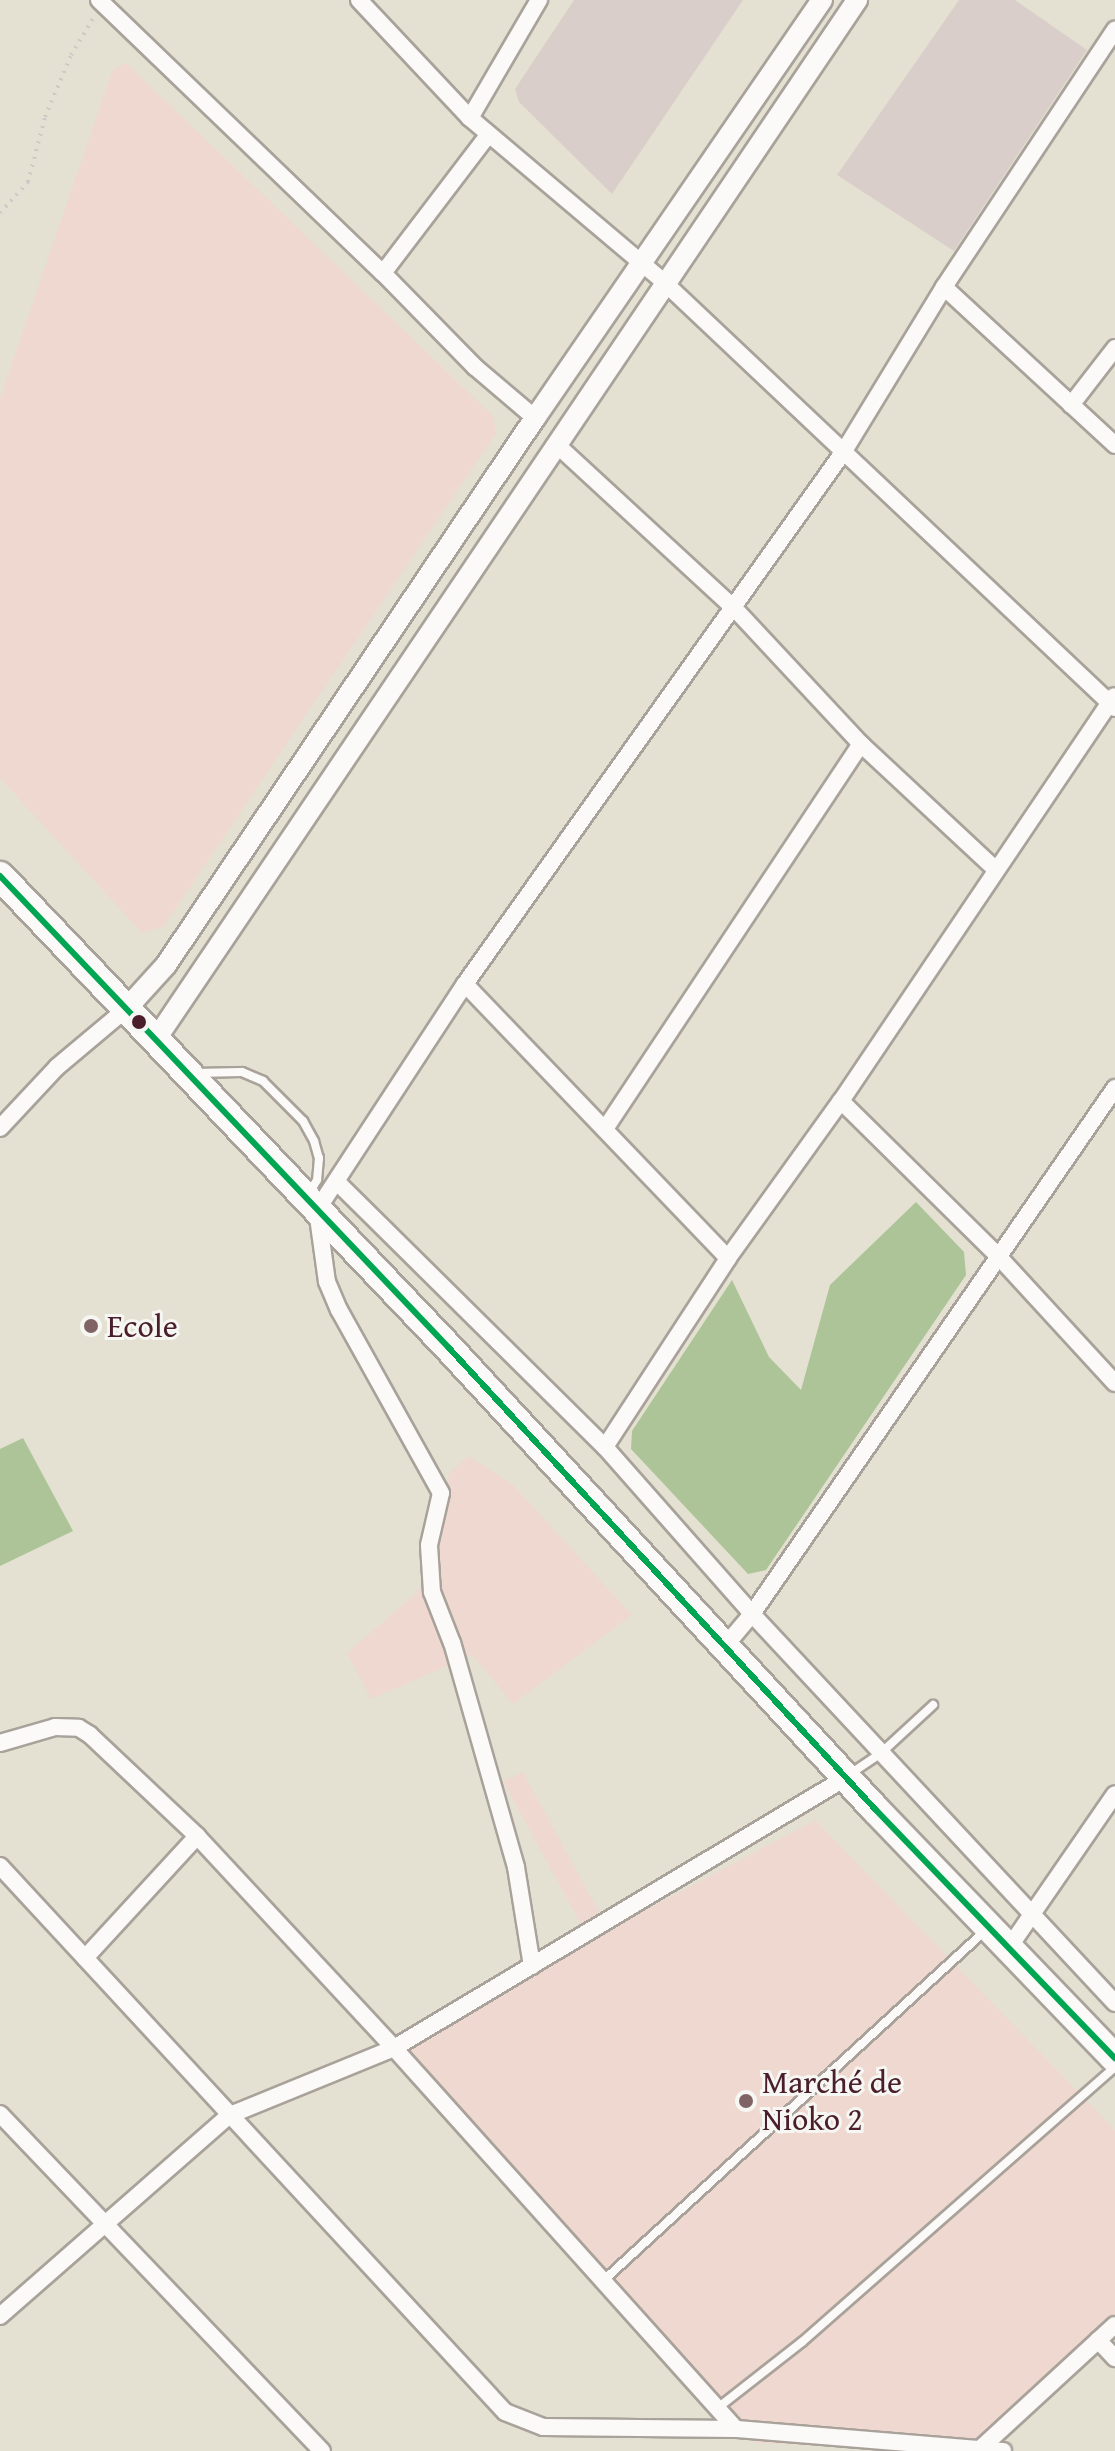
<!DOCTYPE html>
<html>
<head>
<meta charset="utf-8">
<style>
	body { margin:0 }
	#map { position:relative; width:1115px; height:2451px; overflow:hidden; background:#e4e1d2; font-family:"Gentium Book Plus",serif }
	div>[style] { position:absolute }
	.built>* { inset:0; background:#eed8d0 }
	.industrial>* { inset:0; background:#dacecb }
	.forest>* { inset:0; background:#acc497 }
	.path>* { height:4px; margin-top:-2px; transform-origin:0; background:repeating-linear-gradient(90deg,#cdc9c7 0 2px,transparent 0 8px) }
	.roads { filter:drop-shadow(2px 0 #a9a29a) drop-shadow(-2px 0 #a9a29a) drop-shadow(0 2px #a9a29a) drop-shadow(0 -2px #a9a29a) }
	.service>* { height:8px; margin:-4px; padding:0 4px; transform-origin:4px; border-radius:4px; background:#fbfaf8 }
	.minor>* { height:16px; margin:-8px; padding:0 8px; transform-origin:8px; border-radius:8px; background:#fbfaf8 }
	.tertiary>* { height:20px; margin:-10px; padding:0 10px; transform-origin:10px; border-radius:10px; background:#fbfaf8 }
	.trunk>* { height:28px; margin:-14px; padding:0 14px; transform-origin:14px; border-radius:14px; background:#fbfaf8 }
	.bus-1>* { height:6px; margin:-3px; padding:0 3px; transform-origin:3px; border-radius:3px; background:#00a651 }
	.dots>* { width:22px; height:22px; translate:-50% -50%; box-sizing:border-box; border:4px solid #f6f6f2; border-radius:50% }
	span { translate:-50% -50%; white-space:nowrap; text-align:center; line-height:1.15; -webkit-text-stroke:6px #f6f6f2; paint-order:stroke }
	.poi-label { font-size:32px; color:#4a1f2b }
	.left { translate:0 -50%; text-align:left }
</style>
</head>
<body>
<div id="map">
	<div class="built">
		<div style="clip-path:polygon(126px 63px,493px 416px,496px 433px,163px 927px,142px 933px,0 778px,0 398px,113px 69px)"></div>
		<div style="clip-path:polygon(469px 1456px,513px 1485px,632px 1615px,513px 1704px,472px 1655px,371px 1699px,347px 1653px,437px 1575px,432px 1542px,449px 1473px)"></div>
		<div style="clip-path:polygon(523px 1772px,599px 1912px,581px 1924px,503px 1781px)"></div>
		<div style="clip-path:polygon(815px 1820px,1115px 2130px,1115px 2333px,987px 2451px,757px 2443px,386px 2049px)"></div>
	</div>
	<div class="industrial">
		<div style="clip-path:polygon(574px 0,743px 0,612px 194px,519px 102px,515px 89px)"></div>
		<div style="clip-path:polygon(959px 0,1015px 0,1087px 50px,954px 251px,837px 175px)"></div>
	</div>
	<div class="forest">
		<div style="clip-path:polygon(916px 1202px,964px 1252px,966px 1275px,766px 1570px,748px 1574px,631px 1449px,632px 1431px,732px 1280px,769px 1357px,801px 1390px,830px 1285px)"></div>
		<div style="clip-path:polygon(23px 1438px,73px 1531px,0 1566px,0 1449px)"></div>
	</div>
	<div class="path">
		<div style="left:0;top:213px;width:42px;rotate:-47.9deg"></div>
		<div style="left:28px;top:182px;width:67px;rotate:-75.3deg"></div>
		<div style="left:45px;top:117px;width:67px;rotate:-67.2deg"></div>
		<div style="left:71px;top:55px;width:44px;rotate:-58.8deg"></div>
	</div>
	<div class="roads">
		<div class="service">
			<div style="left:195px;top:1073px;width:47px;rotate:-1.2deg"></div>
			<div style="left:242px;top:1072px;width:23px;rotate:23deg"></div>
			<div style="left:263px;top:1081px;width:57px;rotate:45deg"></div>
			<div style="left:303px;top:1121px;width:23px;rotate:61deg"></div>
			<div style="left:314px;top:1141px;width:18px;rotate:74deg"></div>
			<div style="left:319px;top:1158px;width:22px;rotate:95deg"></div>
			<div style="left:317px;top:1180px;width:17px;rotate:121deg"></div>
			<div style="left:850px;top:1774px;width:37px;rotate:-34deg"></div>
			<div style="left:881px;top:1753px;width:71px;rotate:-42.7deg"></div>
			<div style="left:604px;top:2280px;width:520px;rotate:-42.5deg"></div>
			<div style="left:719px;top:2407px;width:105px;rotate:-38.1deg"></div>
			<div style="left:802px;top:2342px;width:417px;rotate:-41.3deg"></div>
		</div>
		<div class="minor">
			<div style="left:99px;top:0;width:394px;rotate:43.9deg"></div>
			<div style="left:383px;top:273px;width:132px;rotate:45.6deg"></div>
			<div style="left:475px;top:367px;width:79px;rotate:40.4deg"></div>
			<div style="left:359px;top:0;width:162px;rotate:46.8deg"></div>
			<div style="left:470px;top:118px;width:255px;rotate:40.2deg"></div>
			<div style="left:665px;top:283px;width:619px;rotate:43.36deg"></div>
			<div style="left:470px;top:118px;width:137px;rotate:-59.7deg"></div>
			<div style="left:383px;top:273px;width:173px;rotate:-52.7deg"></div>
			<div style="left:944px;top:287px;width:233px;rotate:42.7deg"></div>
			<div style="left:1071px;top:405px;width:72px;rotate:-52.3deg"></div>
			<div style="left:556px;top:444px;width:243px;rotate:42.7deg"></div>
			<div style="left:735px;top:609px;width:185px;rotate:47deg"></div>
			<div style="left:861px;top:744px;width:183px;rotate:43deg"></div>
			<div style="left:465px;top:984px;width:380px;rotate:46.2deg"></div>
			<div style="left:841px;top:1101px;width:222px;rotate:44.6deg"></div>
			<div style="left:999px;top:1257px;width:171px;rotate:47.4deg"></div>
			<div style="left:0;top:1128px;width:83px;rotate:-46.9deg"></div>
			<div style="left:57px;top:1067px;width:90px;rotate:-40deg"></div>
			<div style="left:605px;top:1129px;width:462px;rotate:-56.4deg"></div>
			<div style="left:337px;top:1182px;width:377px;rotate:44.7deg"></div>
			<div style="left:605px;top:1447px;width:222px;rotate:48.6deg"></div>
			<div style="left:752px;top:1614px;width:532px;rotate:46.98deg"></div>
			<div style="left:605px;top:1447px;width:225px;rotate:-56.9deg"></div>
			<div style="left:728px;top:1258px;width:193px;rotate:-54.3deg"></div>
			<div style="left:841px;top:1101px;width:488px;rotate:-56deg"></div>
			<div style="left:725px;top:1646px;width:42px;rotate:-49.8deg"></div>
			<div style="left:752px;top:1614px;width:639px;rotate:-55.39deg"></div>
			<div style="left:0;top:1743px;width:57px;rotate:-16.2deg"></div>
			<div style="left:55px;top:1727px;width:24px;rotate:2deg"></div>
			<div style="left:79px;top:1728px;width:13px;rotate:32deg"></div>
			<div style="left:90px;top:1735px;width:147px;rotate:43.3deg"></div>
			<div style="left:197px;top:1836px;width:289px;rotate:47.1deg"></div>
			<div style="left:394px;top:2048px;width:512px;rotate:48.09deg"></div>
			<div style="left:0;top:1866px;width:744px;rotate:47.23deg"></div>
			<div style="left:505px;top:2412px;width:41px;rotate:21.5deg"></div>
			<div style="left:543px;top:2427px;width:193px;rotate:0.6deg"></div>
			<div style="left:736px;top:2429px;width:268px;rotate:4.7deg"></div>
			<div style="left:1008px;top:1949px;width:188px;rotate:-55.4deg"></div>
			<div style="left:85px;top:1958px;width:166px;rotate:-47.4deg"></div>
			<div style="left:532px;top:1966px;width:100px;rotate:-99.2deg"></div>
			<div style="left:516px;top:1867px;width:233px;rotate:-105.9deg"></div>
			<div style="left:452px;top:1643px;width:55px;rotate:-111.4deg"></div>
			<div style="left:432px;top:1592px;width:47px;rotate:-93.7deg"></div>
			<div style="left:429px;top:1545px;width:53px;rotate:-77deg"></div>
			<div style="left:441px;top:1493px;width:210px;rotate:-119.1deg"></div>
			<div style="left:339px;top:1310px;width:30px;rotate:-113deg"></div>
			<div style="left:327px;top:1282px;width:73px;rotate:-97.9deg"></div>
			<div style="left:317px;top:1210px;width:270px;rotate:-56.8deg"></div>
			<div style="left:465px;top:984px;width:654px;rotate:-54.58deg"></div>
			<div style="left:844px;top:451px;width:192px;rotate:-58.6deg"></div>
			<div style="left:944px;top:287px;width:309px;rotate:-56.4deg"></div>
			<div style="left:0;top:2114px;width:466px;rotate:46.3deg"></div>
			<div style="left:0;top:2316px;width:305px;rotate:-41.2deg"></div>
			<div style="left:230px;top:2115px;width:177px;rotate:-22.2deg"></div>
			<div style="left:394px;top:2048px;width:528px;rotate:-30.89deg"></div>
			<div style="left:1098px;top:2340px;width:25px;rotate:47deg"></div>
			<div style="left:980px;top:2449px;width:183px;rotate:-42.6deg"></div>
		</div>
		<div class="tertiary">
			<div style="left:126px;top:1009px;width:59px;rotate:-47.7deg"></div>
			<div style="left:166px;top:965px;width:660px;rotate:-56deg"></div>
			<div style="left:535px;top:418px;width:507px;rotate:-55.53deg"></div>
			<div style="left:154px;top:1042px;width:1257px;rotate:-55.99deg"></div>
		</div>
		<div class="trunk">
			<div style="left:0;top:876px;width:651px;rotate:46.43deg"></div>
			<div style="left:449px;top:1348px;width:628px;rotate:47.26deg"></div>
			<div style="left:875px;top:1809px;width:346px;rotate:46.1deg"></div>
		</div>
	</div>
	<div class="bus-1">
		<div style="left:0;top:876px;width:651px;rotate:46.43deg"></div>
		<div style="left:449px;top:1348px;width:628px;rotate:47.26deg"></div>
		<div style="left:875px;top:1809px;width:346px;rotate:46.1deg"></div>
	</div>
	<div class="dots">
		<div style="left:139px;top:1022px;background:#4a1f2b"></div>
		<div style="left:91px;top:1326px;background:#806365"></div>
		<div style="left:746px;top:2101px;background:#806365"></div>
	</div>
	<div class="poi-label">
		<span class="left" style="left:107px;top:1326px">Ecole</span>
		<span class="left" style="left:762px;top:2101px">Marché de<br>Nioko 2</span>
	</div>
</div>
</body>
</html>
